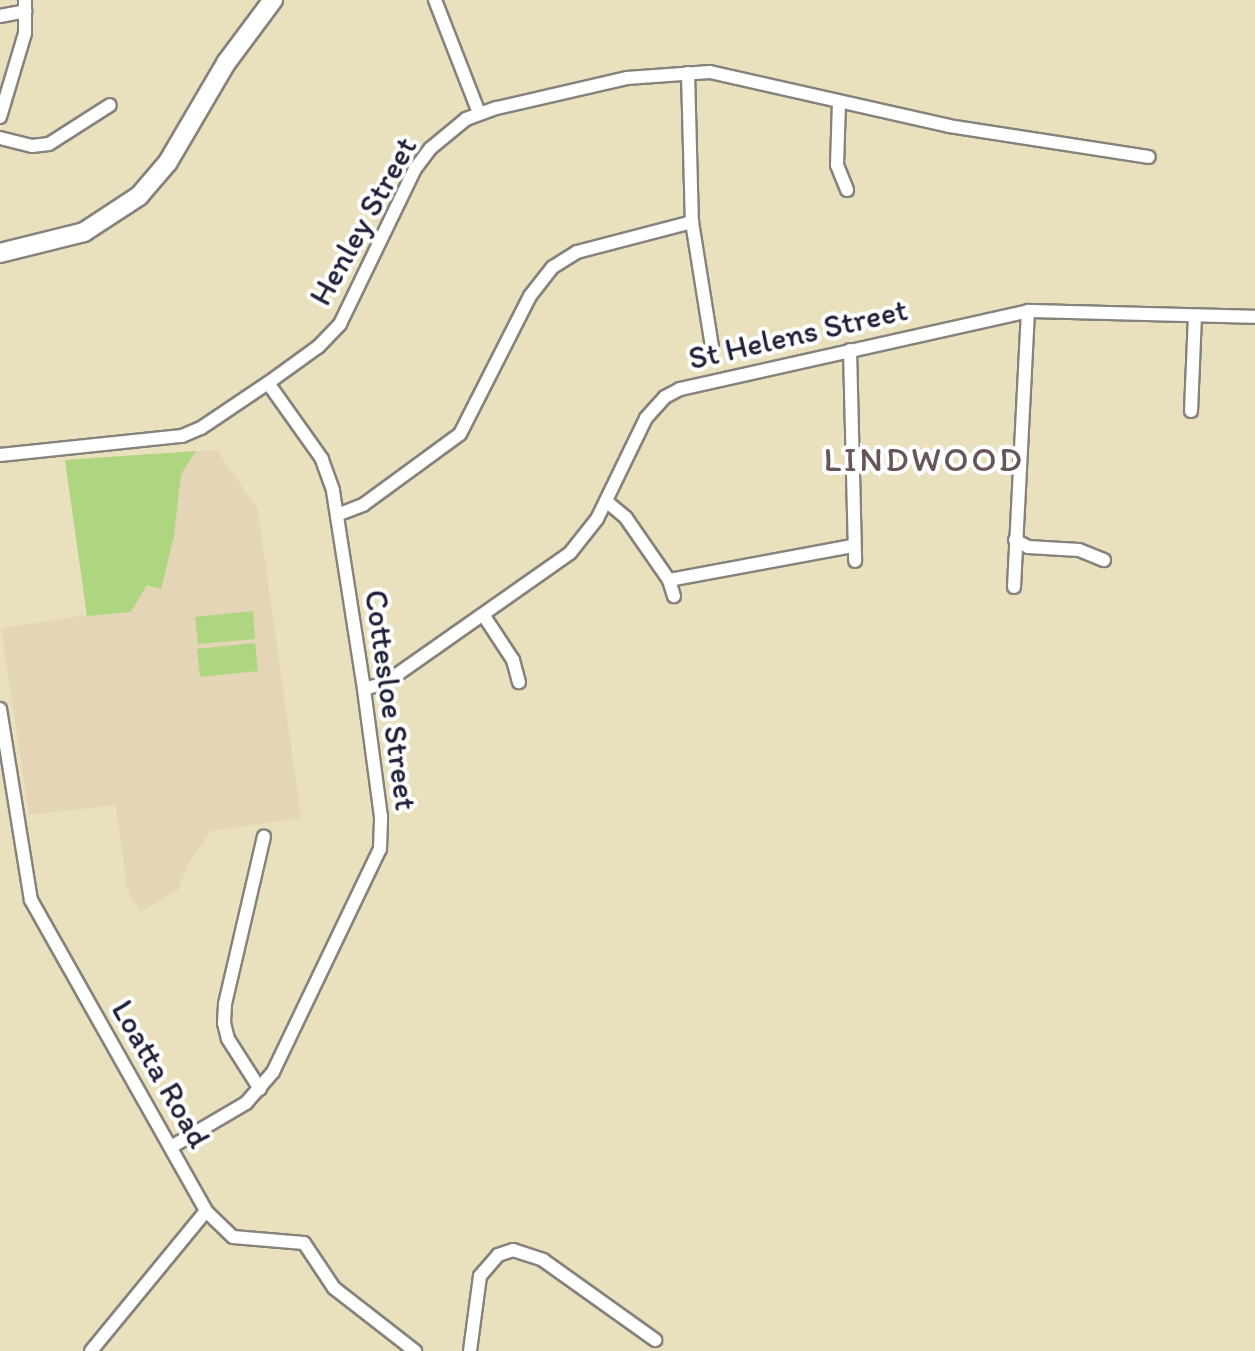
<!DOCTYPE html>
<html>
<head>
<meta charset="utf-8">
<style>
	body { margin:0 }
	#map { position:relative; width:1255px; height:1351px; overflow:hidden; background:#e9e1be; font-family:Itim,sans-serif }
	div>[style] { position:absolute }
	.built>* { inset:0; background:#e5d5b7 }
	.green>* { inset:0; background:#aed57f }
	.roads { filter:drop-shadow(2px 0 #86827c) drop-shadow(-2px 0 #86827c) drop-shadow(0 2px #86827c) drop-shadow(0 -2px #86827c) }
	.minor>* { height:12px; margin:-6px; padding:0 6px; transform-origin:6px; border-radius:6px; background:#fff }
	.secondary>* { height:18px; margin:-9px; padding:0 9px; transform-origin:9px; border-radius:9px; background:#fff }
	span { translate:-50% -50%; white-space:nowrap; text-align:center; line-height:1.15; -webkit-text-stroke:8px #fff; paint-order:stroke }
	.street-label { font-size:32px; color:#22223b }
	.neighbourhood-label { font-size:35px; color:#675558; letter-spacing:2.5px }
</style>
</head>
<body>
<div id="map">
	<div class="built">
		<div style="clip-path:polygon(217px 450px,258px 510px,301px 818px,211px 831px,189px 862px,178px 890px,140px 912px,127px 890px,116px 805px,29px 815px,1px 628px,87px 615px,65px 460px)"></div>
	</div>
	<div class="green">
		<div style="clip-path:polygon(196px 451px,181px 474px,174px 536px,161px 589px,147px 585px,131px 612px,87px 616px,65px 460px)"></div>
		<div style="clip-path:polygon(253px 611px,255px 639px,198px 644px,195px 617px)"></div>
		<div style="clip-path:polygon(255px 643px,258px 671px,200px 677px,197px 649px)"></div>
	</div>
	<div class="roads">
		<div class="minor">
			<div style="left:435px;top:0;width:121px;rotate:68.7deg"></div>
			<div style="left:0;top:16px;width:26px;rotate:-11deg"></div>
			<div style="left:688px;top:73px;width:149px;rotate:88.5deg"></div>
			<div style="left:692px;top:222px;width:127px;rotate:80.9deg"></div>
			<div style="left:839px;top:102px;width:63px;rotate:91.8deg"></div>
			<div style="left:837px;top:165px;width:27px;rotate:68deg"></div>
			<div style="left:0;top:117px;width:88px;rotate:-73.4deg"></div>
			<div style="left:25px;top:33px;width:33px;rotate:-90deg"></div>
			<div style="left:0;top:138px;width:33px;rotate:14deg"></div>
			<div style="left:32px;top:146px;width:17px;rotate:-7deg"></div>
			<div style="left:49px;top:144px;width:72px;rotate:-32.6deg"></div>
			<div style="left:850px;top:350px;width:211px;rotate:88.6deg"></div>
			<div style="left:1191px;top:411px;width:95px;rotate:-87.6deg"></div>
			<div style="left:0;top:455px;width:183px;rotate:-6deg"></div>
			<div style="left:182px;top:436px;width:21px;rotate:-23deg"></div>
			<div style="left:201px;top:428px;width:81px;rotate:-33.9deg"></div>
			<div style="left:268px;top:383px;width:62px;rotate:-35.8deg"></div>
			<div style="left:318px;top:347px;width:32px;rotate:-46deg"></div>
			<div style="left:340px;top:324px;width:172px;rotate:-64.2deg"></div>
			<div style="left:415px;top:169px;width:26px;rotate:-53deg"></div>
			<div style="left:431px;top:148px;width:45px;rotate:-39.6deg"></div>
			<div style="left:466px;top:119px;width:33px;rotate:-20deg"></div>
			<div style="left:497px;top:108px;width:133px;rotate:-13deg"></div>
			<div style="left:627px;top:78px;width:83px;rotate:-4.1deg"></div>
			<div style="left:710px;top:72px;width:245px;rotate:12.7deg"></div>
			<div style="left:949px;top:126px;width:202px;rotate:8.8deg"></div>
			<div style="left:606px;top:501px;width:26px;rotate:40deg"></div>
			<div style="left:626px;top:518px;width:75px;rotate:55.3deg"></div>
			<div style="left:669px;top:580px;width:17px;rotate:73deg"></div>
			<div style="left:337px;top:515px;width:28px;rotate:-21deg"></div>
			<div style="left:363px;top:505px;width:120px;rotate:-36.2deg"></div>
			<div style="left:460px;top:434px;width:155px;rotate:-63.1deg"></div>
			<div style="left:530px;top:296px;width:37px;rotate:-52deg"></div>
			<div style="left:553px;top:267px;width:28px;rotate:-32deg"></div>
			<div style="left:577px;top:252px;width:119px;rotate:-14.6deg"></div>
			<div style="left:1015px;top:540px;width:15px;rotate:28deg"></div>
			<div style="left:1028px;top:547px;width:51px;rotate:3.4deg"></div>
			<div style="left:1079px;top:550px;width:27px;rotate:22deg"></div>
			<div style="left:669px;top:580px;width:186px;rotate:-10.5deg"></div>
			<div style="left:1014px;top:587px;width:276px;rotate:-87.1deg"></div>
			<div style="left:484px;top:616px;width:53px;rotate:56.6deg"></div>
			<div style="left:513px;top:660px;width:23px;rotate:75deg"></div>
			<div style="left:364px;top:689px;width:22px;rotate:-16deg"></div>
			<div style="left:385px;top:683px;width:226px;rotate:-35.1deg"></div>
			<div style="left:570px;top:553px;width:43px;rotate:-51.5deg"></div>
			<div style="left:597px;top:519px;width:112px;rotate:-64.1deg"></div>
			<div style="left:646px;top:418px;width:28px;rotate:-48deg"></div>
			<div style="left:665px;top:397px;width:17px;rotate:-28deg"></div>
			<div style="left:680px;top:389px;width:357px;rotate:-12.6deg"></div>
			<div style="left:1028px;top:311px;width:227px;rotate:1.5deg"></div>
			<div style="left:0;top:709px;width:193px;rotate:80.8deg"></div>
			<div style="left:31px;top:900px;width:357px;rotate:60.6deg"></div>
			<div style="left:206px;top:1211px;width:37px;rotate:44deg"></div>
			<div style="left:233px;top:1237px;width:71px;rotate:4.8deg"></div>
			<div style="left:304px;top:1243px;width:54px;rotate:56.3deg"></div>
			<div style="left:334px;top:1288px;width:103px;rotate:37.9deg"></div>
			<div style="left:260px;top:1089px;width:59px;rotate:-122.6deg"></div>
			<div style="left:228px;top:1039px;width:16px;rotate:-104deg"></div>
			<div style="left:224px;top:1023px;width:19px;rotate:-87deg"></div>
			<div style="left:225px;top:1004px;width:172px;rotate:-76.9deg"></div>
			<div style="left:171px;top:1147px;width:87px;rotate:-30.4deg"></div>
			<div style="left:246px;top:1103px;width:41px;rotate:-48.9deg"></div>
			<div style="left:273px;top:1072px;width:247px;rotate:-64.4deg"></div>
			<div style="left:380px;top:849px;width:32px;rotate:-88deg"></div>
			<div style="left:381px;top:817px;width:129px;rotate:-97.6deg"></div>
			<div style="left:364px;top:689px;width:201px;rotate:-98.9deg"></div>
			<div style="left:333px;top:490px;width:33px;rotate:-110deg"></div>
			<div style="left:322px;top:459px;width:93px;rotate:-125.4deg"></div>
			<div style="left:91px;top:1351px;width:181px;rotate:-50.6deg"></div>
			<div style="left:470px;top:1351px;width:76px;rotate:-82.4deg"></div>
			<div style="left:480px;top:1276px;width:28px;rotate:-49deg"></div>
			<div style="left:498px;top:1255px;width:16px;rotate:-18deg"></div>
			<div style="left:513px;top:1250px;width:32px;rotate:18deg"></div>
			<div style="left:543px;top:1260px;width:138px;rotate:35.5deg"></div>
		</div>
		<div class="secondary">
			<div style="left:0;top:253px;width:87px;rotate:-14deg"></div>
			<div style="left:84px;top:232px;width:66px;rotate:-33.2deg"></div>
			<div style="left:139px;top:196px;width:45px;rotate:-49.5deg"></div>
			<div style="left:168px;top:162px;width:115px;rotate:-59.6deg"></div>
			<div style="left:226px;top:63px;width:79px;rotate:-53.3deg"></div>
		</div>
	</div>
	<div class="street-label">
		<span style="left:363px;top:221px;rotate:-61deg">Henley Street</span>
		<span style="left:798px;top:334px;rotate:-13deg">St Helens Street</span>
		<span style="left:391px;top:700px;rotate:82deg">Cottesloe Street</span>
		<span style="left:161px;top:1074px;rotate:60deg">Loatta Road</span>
	</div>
	<div class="neighbourhood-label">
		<span style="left:924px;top:459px">LINDWOOD</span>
	</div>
</div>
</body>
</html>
